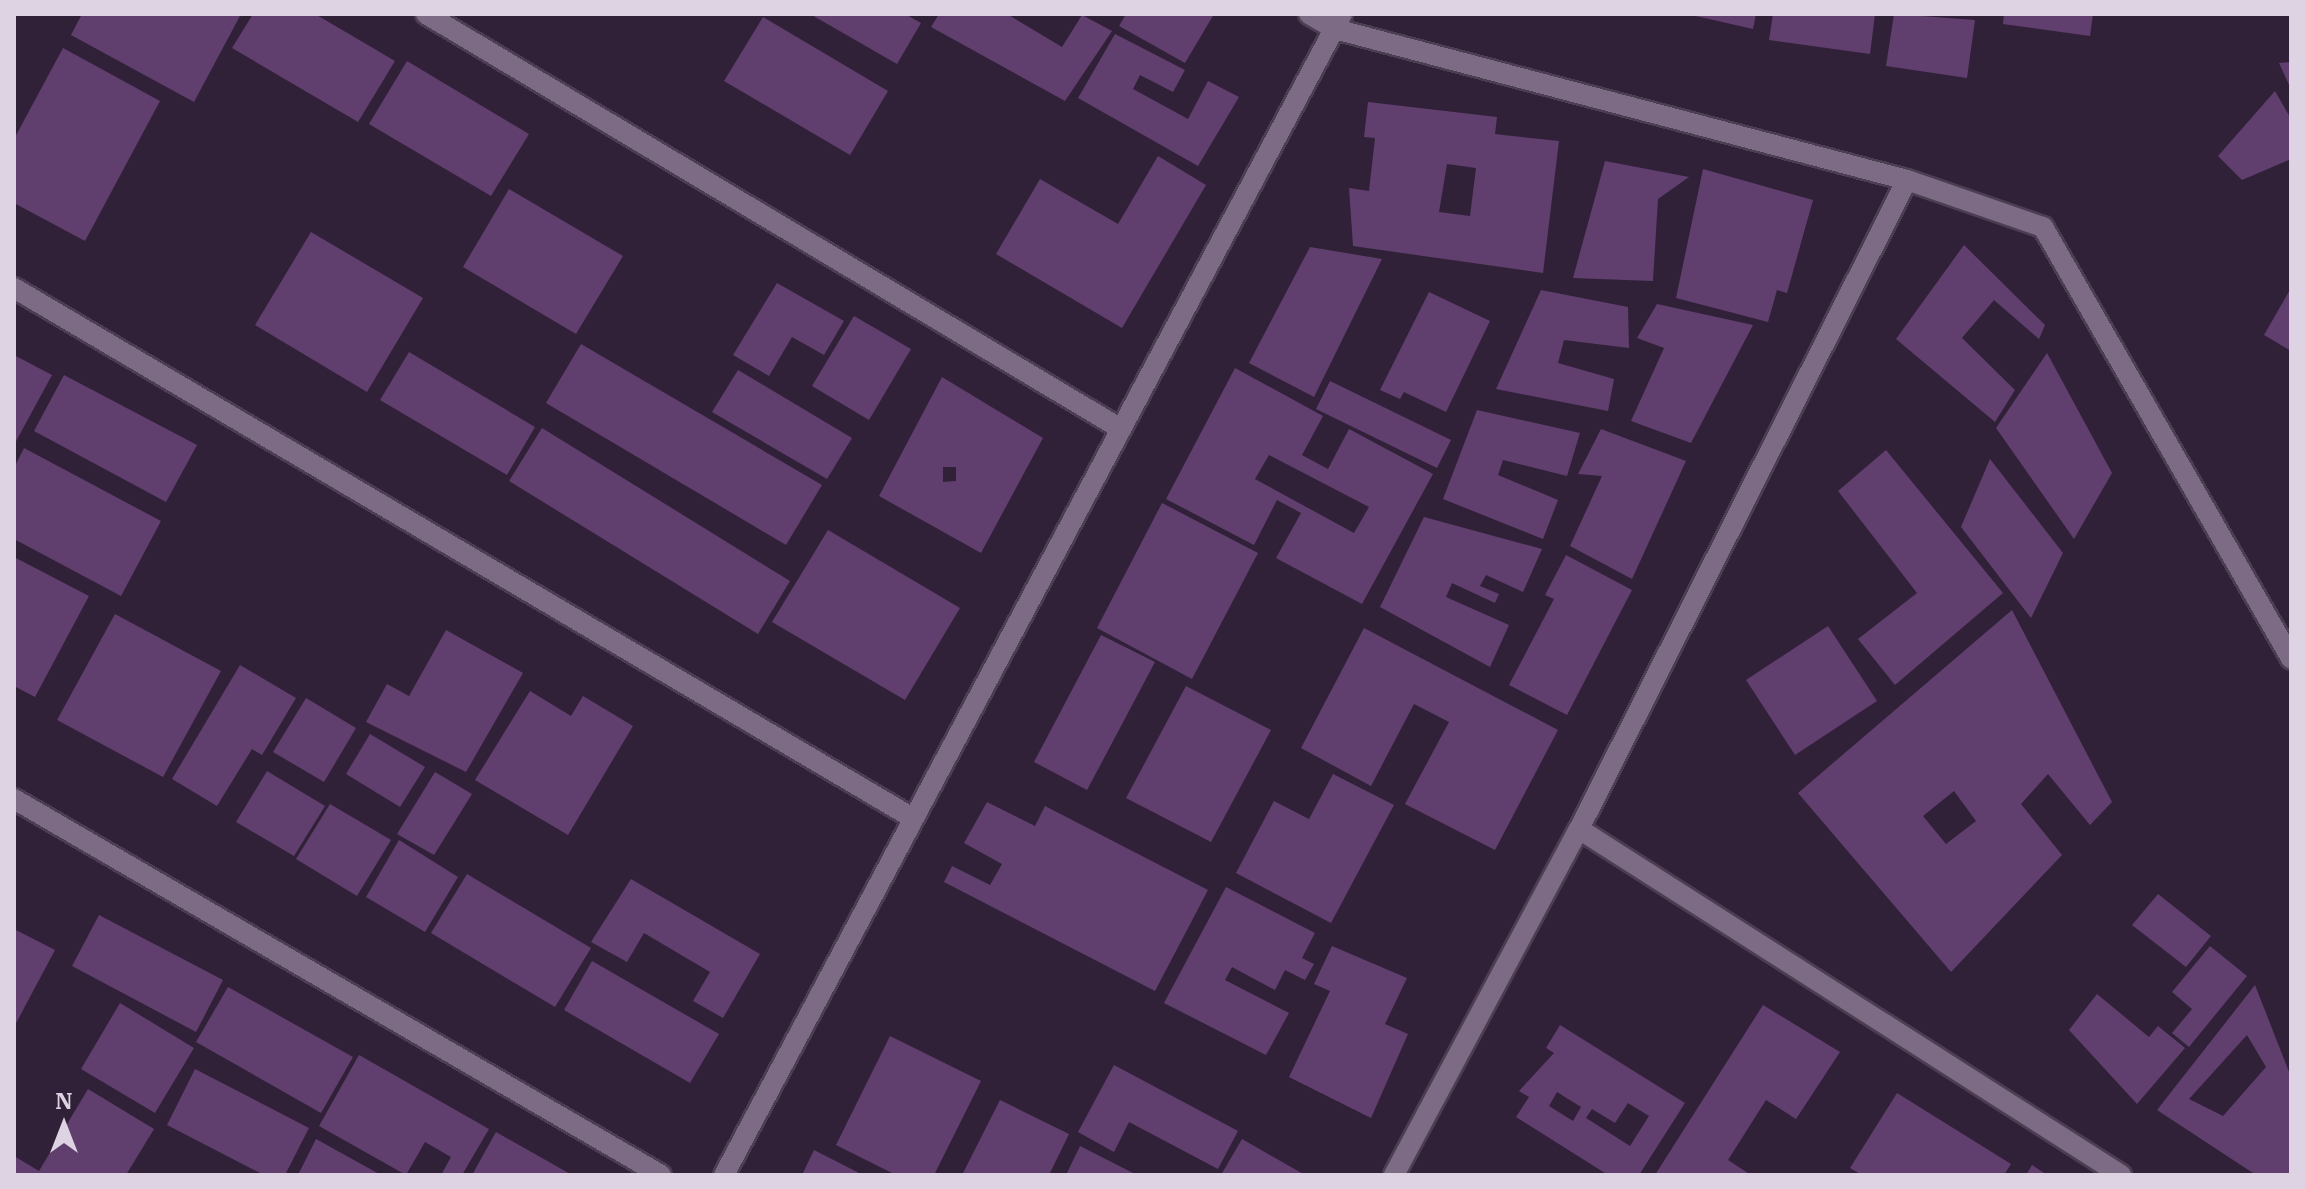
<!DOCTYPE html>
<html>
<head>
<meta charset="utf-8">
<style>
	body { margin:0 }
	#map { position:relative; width:2305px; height:1189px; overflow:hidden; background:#312138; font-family:"IBM Plex Serif",serif }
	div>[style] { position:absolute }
	.building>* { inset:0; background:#603e6e }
	.roads { filter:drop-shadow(2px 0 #4c3e52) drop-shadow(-2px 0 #4c3e52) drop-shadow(0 2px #4c3e52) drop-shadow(0 -2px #4c3e52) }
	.minor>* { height:20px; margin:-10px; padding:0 10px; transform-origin:10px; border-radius:10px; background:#7d6b85 }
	span { translate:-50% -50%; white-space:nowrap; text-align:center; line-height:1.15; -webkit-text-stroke:6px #312138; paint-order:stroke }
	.frame { position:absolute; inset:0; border:16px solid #ddd3e2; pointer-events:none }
	.north { position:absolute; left:24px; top:1085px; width:80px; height:80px; -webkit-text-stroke:6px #312138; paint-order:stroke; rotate:0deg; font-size:22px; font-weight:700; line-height:32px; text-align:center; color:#ddd3e2 }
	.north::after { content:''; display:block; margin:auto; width:28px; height:36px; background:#ddd3e2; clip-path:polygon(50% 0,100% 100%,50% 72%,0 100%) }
</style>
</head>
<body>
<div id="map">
	<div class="building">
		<div style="clip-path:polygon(82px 14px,241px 14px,194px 102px,71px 35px)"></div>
		<div style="clip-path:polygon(253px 14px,315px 14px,395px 61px,358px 122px,232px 48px)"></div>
		<div style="clip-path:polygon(810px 14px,905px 14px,921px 23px,897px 64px)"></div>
		<div style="clip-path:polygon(939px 14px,1007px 14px,1062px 47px,1082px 15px,1112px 31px,1065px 101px,931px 27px)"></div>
		<div style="clip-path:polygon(1126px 14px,1214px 14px,1185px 63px,1119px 26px)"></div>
		<div style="clip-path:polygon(1687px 14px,1756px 14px,1753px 29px)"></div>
		<div style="clip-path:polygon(1773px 14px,1875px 14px,1870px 54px,1769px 40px)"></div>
		<div style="clip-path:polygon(1894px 14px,1975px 20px,1967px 78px,1886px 66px)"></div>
		<div style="clip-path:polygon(2004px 14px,2093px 14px,2090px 36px,2003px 24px)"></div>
		<div style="clip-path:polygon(763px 17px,888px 91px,850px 155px,724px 81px)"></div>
		<div style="clip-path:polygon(1115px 34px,1185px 70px,1173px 92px,1140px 75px,1133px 89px,1188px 119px,1208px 81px,1239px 97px,1198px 166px,1078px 98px)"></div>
		<div style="clip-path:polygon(63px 48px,160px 101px,85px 241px,14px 203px,14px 139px)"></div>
		<div style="clip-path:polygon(407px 61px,529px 134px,491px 196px,369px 124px)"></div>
		<div style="clip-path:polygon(2291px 62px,2291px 89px,2279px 63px)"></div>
		<div style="clip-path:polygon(2275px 91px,2291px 119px,2291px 159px,2242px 180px,2218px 156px)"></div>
		<div style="clip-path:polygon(evenodd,1368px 102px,1497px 117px,1495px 134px,1559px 141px,1543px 273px,1353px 246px,1349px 188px,1369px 191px,1375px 138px,1364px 137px,1368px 102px,1447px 164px,1476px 168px,1470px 216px,1439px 212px,1447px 164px)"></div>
		<div style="clip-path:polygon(1158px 156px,1206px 185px,1122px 328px,996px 254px,1040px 179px,1118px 224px)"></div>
		<div style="clip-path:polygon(1605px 161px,1689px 177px,1658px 199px,1653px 281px,1573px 278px)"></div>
		<div style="clip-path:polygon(1703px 169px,1813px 200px,1787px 293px,1777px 290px,1768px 322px,1676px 298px)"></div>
		<div style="clip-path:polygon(509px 189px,623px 256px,576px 334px,463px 267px)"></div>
		<div style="clip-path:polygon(311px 232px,423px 298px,367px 392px,255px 325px)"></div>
		<div style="clip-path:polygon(1964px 245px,2045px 325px,2039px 339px,1994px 300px,1962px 338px,2015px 390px,1995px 422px,1896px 339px)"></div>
		<div style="clip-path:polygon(1310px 247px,1382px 259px,1314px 397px,1249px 363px)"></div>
		<div style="clip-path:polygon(777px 283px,844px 321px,824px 355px,792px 337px,769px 376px,733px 355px)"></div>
		<div style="clip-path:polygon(2291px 288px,2291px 351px,2264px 335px)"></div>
		<div style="clip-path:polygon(1541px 290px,1628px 307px,1629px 348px,1564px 340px,1558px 363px,1614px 379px,1608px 411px,1496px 389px)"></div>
		<div style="clip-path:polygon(1429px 292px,1490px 321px,1446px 412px,1404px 392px,1400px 399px,1380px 390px)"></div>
		<div style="clip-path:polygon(1657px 304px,1753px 325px,1691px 443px,1631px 421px,1664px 348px,1637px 338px)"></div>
		<div style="clip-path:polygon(854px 316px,911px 349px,869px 420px,812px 386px)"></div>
		<div style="clip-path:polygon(581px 344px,822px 485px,786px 545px,546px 403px)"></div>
		<div style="clip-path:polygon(409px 352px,535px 427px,507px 475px,380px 400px)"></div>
		<div style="clip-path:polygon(2047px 353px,2112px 473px,2074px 539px,1996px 428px)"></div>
		<div style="clip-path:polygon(14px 355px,52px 375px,14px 445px)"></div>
		<div style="clip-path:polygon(evenodd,1235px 368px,1323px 416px,1302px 455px,1328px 469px,1349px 429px,1433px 474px,1362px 604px,1276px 558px,1301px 513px,1277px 500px,1254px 545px,1166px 499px,1235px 368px,1269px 455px,1369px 507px,1354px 533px,1255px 479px,1269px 455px)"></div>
		<div style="clip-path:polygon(738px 370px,852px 438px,827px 479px,712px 412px)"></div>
		<div style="clip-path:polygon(64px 375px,197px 445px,166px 502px,34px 431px)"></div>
		<div style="clip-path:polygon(evenodd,942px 377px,1043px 438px,981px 553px,879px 496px,942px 377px,943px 467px,956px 467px,956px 481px,943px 482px,943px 467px)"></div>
		<div style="clip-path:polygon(1330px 381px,1451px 440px,1437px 468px,1316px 409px)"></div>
		<div style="clip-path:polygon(1477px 410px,1580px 433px,1567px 476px,1503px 460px,1498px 475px,1558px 500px,1543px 539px,1443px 499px)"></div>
		<div style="clip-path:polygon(542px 428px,790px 581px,758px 634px,509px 481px)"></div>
		<div style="clip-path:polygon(1601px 429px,1686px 461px,1632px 579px,1570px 546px,1602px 476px,1578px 474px)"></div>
		<div style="clip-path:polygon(24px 448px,161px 521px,121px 596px,14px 539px,14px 468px)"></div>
		<div style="clip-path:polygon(1886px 450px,2003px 593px,1895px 685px,1858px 639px,1917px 593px,1838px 491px)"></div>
		<div style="clip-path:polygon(1990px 459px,2063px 553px,2031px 618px,1961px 527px)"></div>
		<div style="clip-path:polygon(1162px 503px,1258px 553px,1192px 679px,1097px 628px)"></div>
		<div style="clip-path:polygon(1424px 517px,1542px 549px,1523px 592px,1486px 575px,1480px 586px,1499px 594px,1495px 603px,1452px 583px,1446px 597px,1509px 625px,1490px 667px,1380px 607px)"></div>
		<div style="clip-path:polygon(828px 530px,960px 608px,905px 700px,772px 622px)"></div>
		<div style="clip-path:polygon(1566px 555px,1632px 590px,1567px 715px,1509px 685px,1554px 599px,1545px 595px)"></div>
		<div style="clip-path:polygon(14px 557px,89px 596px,35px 697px,14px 686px)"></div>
		<div style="clip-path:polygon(evenodd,2012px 610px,2112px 802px,2090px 825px,2048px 774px,2021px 804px,2062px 855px,1951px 972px,1798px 793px,2012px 610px,1954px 791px,1976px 821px,1946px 844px,1923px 816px,1954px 791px)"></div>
		<div style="clip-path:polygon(115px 614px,221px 671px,163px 777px,57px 720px)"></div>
		<div style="clip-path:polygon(1828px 626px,1877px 701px,1795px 755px,1746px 680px)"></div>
		<div style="clip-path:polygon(1364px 628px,1558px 730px,1495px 850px,1405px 804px,1449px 722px,1414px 704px,1371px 786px,1301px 748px)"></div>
		<div style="clip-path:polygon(446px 630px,523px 673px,466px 772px,366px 722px,387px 684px,409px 696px)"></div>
		<div style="clip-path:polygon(1101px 635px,1155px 662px,1087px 790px,1034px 762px)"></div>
		<div style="clip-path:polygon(240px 665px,296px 698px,262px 755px,252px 749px,217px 806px,172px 779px)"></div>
		<div style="clip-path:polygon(1186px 686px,1271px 730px,1211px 842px,1126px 798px)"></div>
		<div style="clip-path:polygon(530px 691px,571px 716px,583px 696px,633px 726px,568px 835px,475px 780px)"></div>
		<div style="clip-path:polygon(306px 698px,356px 728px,324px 782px,273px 752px)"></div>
		<div style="clip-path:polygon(370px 734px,425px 767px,400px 807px,346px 774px)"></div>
		<div style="clip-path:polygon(267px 771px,325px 806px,294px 856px,236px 822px)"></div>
		<div style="clip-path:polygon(435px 772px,472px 794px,434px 855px,397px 834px)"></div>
		<div style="clip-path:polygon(1333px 774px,1394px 805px,1331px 923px,1236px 873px,1274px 801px,1309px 819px)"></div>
		<div style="clip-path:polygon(987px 802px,1035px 826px,1045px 806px,1208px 890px,1155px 991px,944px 882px,952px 866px,990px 885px,1002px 864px,964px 843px)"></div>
		<div style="clip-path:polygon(330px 804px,391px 840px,357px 896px,296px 859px)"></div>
		<div style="clip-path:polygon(399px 840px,458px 877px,425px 932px,366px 897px)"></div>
		<div style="clip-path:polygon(467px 874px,591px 948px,555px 1007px,431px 933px)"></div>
		<div style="clip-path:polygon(631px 879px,760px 954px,723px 1018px,693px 1001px,710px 972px,644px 933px,627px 962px,591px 942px)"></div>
		<div style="clip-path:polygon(1226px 887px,1315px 933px,1302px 958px,1314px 964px,1305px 980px,1285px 970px,1275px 990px,1232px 967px,1225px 980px,1289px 1013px,1266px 1055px,1164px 1003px)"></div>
		<div style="clip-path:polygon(2158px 894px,2211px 936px,2186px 967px,2132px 925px)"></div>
		<div style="clip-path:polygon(99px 915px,223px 980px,196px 1032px,72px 966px)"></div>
		<div style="clip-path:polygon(14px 929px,55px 950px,14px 1027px)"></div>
		<div style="clip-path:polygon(1332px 946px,1407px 978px,1385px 1024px,1408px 1034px,1371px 1118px,1289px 1077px,1330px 991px,1314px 984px)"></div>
		<div style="clip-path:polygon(2210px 946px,2247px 976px,2189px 1047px,2172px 1033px,2192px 1009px,2172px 992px)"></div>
		<div style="clip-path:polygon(592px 961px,719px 1034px,690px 1083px,564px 1010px)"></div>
		<div style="clip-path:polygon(evenodd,2255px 985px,2291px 1077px,2291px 1175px,2256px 1175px,2157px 1110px,2255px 985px,2247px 1035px,2266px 1067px,2223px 1116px,2189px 1099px,2247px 1035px)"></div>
		<div style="clip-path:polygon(228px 987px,353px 1057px,321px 1113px,196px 1042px)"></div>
		<div style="clip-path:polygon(2097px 994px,2149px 1037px,2158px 1026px,2185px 1048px,2137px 1104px,2069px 1030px)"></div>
		<div style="clip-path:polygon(120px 1003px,194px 1048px,155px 1113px,81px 1069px)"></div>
		<div style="clip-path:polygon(1763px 1005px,1840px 1052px,1796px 1119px,1766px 1100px,1728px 1160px,1751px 1175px,1655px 1175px)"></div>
		<div style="clip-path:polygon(evenodd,1560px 1025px,1685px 1103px,1639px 1175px,1608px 1175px,1516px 1117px,1529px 1097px,1519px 1091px,1554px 1053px,1546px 1048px,1560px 1025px,1557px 1092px,1581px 1107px,1573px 1121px,1549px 1106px,1557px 1092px,1560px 1025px,1628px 1103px,1649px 1116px,1630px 1146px,1586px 1118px,1592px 1109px,1615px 1123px,1628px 1103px)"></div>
		<div style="clip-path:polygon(890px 1036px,981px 1081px,934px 1175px,896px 1175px,836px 1145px)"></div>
		<div style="clip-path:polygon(359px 1055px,489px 1129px,462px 1175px,441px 1175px,451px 1157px,425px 1142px,406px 1175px,319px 1126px)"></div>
		<div style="clip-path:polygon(1114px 1065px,1238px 1131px,1218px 1169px,1129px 1122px,1114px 1152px,1078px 1132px)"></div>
		<div style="clip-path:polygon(195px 1069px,309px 1128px,285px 1175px,264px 1175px,167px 1125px)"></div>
		<div style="clip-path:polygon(88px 1089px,154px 1129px,126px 1175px,14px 1175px,14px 1156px,39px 1171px)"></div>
		<div style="clip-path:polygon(1897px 1093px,2011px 1164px,2004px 1175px,1862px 1175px,1850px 1168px)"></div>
		<div style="clip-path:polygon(1000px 1100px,1069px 1134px,1049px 1175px,962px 1175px)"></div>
		<div style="clip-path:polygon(496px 1132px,572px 1175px,472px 1175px)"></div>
		<div style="clip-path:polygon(316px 1139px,381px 1175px,298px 1175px)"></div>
		<div style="clip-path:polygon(1242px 1139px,1305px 1175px,1221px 1175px)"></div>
		<div style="clip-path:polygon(1080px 1146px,1137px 1175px,1066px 1175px)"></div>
		<div style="clip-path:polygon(814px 1150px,863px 1175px,802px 1175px)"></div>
		<div style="clip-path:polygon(2032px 1165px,2047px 1175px,2026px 1175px)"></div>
	</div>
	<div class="roads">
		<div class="minor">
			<div style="left:426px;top:14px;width:809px;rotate:30.84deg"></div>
			<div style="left:1309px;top:14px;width:30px;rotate:30deg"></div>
			<div style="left:1335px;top:29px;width:592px;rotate:14.79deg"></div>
			<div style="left:1907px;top:180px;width:144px;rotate:19.1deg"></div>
			<div style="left:2043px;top:227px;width:498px;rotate:60.1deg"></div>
			<div style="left:14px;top:288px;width:1041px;rotate:30.53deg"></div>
			<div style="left:14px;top:799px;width:748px;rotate:30.16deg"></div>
			<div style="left:1579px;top:829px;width:643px;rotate:32.55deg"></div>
			<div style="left:724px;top:1175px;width:1315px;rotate:-61.97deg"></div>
			<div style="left:1394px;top:1175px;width:392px;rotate:-61.9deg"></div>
			<div style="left:1579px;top:829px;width:727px;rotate:-63.19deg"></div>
		</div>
	</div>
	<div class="frame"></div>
	<div class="north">N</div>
</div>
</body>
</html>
